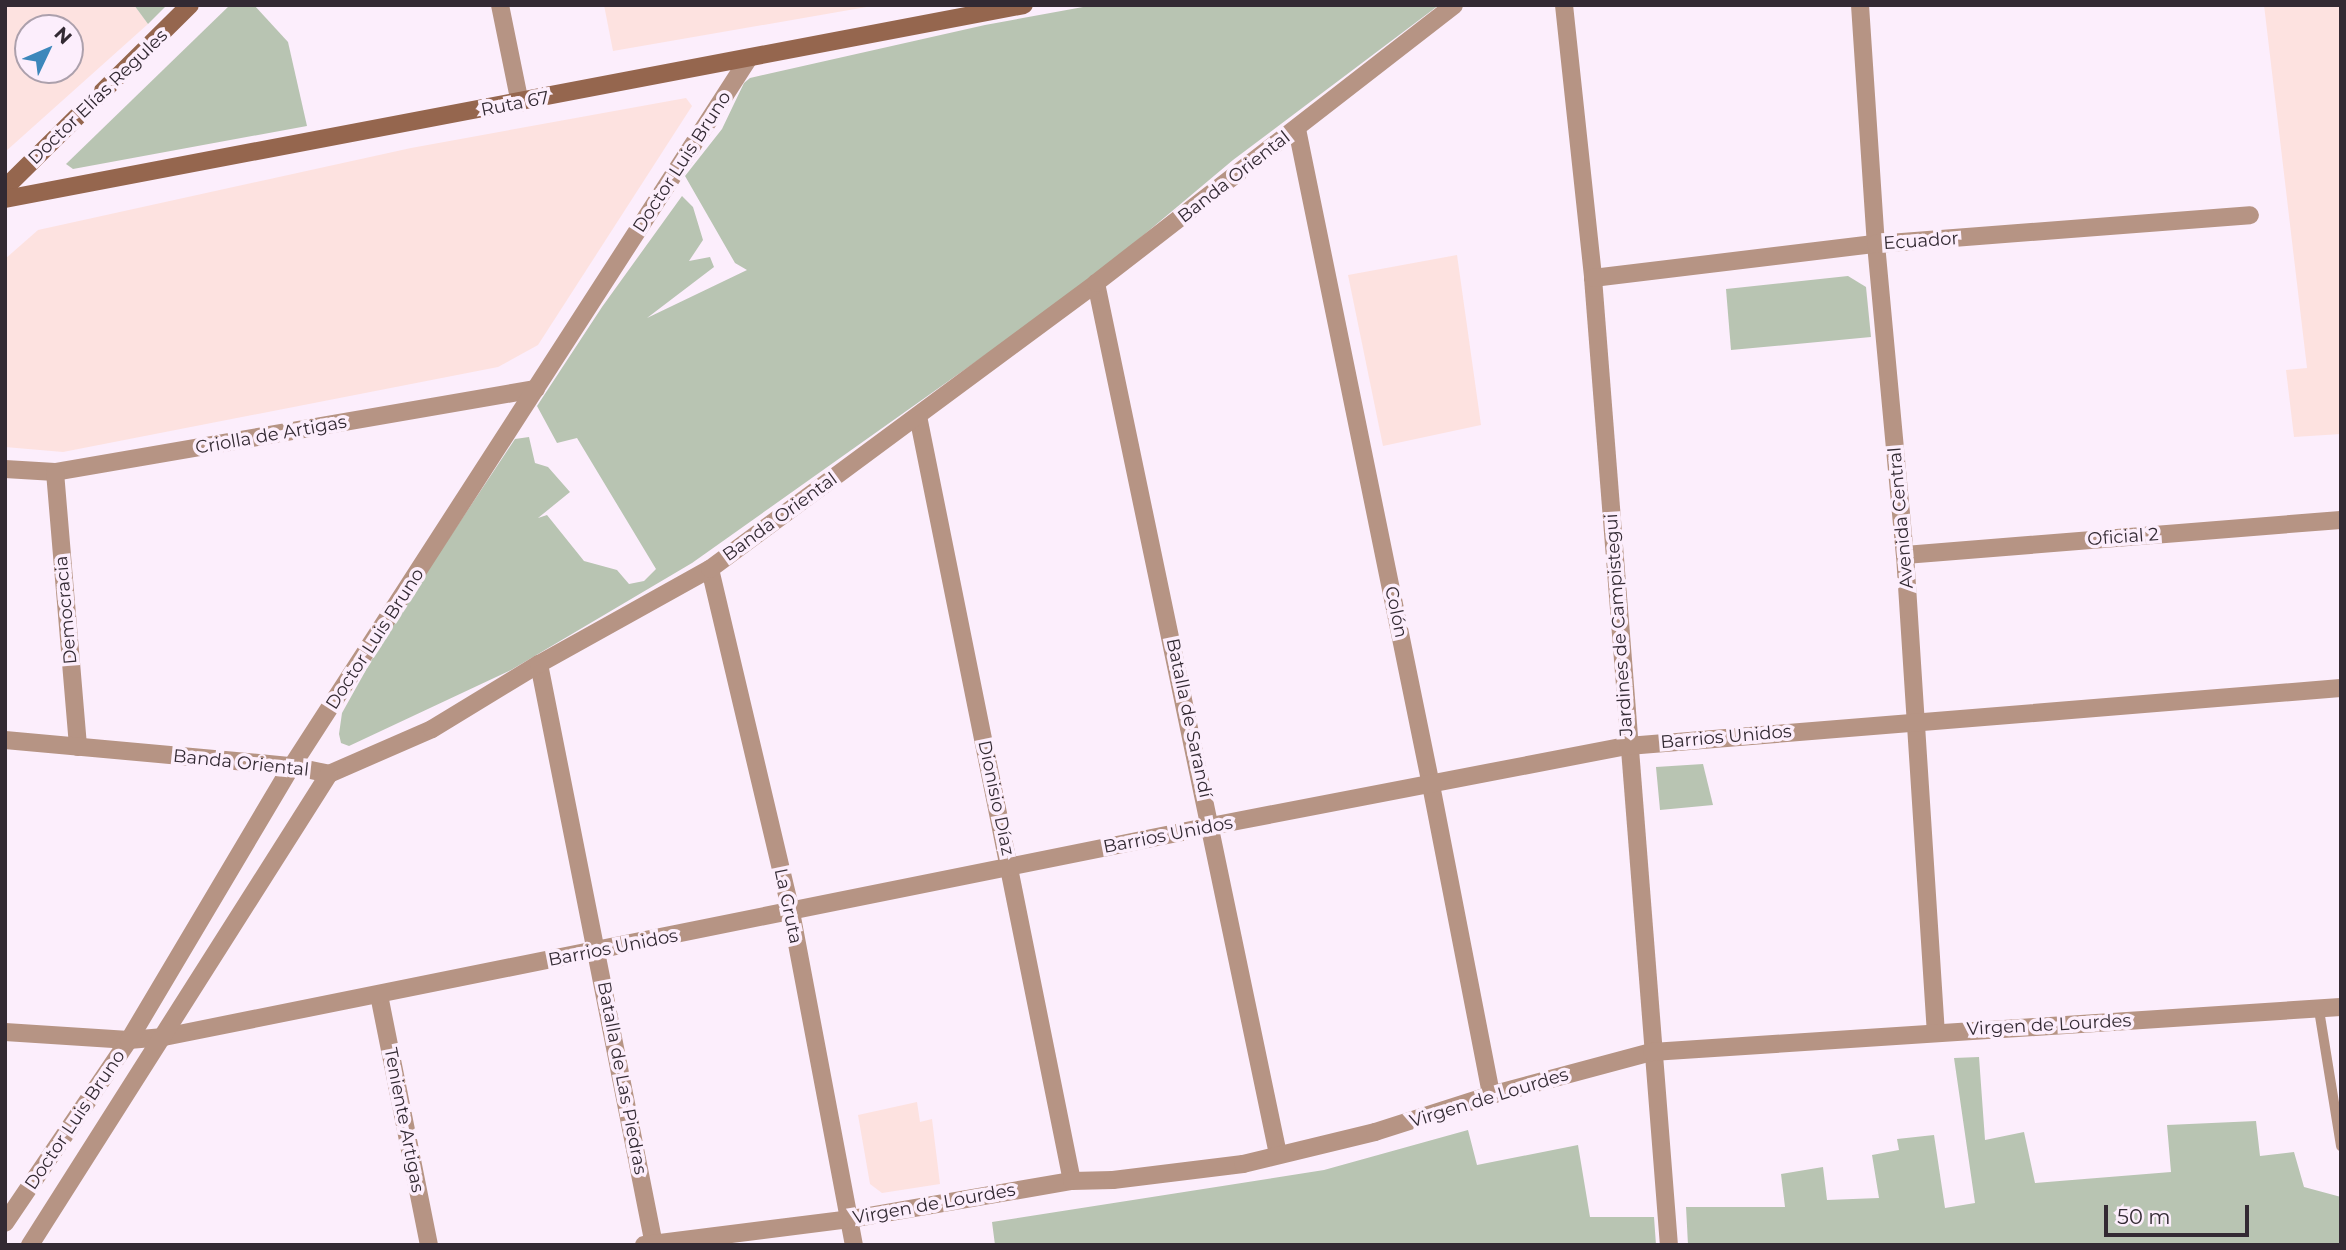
<!DOCTYPE html>
<html>
<head>
<meta charset="utf-8">
<style>
	body { margin:0 }
	#map { position:relative; width:2346px; height:1250px; overflow:hidden; background:#fceefc; font-family:Montserrat,sans-serif }
	div>[style] { position:absolute }
	.industrial>* { inset:0; background:#fde2e0 }
	.green>* { inset:0; background:#b8c4b2 }
	.lane>* { height:10px; margin:-5px; padding:0 5px; transform-origin:5px; border-radius:5px; background:#b69484 }
	.street>* { height:18px; margin:-9px; padding:0 9px; transform-origin:9px; border-radius:9px; background:#b69484 }
	.secondary>* { height:18px; margin:-9px; padding:0 9px; transform-origin:9px; border-radius:9px; background:#95664e }
	span { translate:-50% -50%; white-space:nowrap; text-align:center; line-height:1.15; -webkit-text-stroke:7px #fceefc; paint-order:stroke }
	.street-label { font-size:18px; color:#332a33 }
	.frame { position:absolute; inset:0; border:7px solid #332a33; pointer-events:none }
	.north { position:absolute; left:14px; top:14px; width:70px; height:70px; box-sizing:border-box; background:#fceefc; border:2px solid #aca0ac; border-radius:50%; rotate:46deg; font-size:19px; font-weight:700; line-height:28px; text-align:center; color:#332a33 }
	.north::after { content:''; display:block; margin:auto; width:24px; height:32px; background:#3c87bb; clip-path:polygon(50% 0,100% 100%,50% 72%,0 100%) }
	.scale { position:absolute; left:2104px; top:1205px; width:145px; height:32px; box-sizing:border-box; border:4px solid #332a33; border-top:0; padding-left:9px; font-size:21px; line-height:24px; white-space:nowrap; color:#332a33; -webkit-text-stroke:5px #fceefc; paint-order:stroke }
</style>
</head>
<body>
<div id="map">
	<div class="industrial">
		<div style="clip-path:polygon(evenodd,5px 5px,134px 5px,148px 24px,5px 152px,5px 5px,70px 28px,70px 70px,28px 70px,28px 28px,70px 28px)"></div>
		<div style="clip-path:polygon(604px 5px,878px 5px,613px 51px)"></div>
		<div style="clip-path:polygon(2264px 5px,2341px 5px,2341px 434px,2294px 437px,2286px 370px,2307px 368px)"></div>
		<div style="clip-path:polygon(686px 98px,692px 106px,538px 345px,498px 367px,63px 452px,5px 447px,5px 259px,38px 230px,411px 148px)"></div>
		<div style="clip-path:polygon(1457px 255px,1481px 425px,1383px 446px,1348px 275px)"></div>
		<div style="clip-path:polygon(917px 1102px,920px 1122px,932px 1119px,940px 1184px,882px 1193px,870px 1184px,858px 1115px)"></div>
	</div>
	<div class="green">
		<div style="clip-path:polygon(134px 5px,167px 5px,148px 24px)"></div>
		<div style="clip-path:polygon(230px 5px,254px 5px,288px 42px,307px 126px,73px 169px,66px 164px)"></div>
		<div style="clip-path:polygon(1094px 5px,1439px 5px,1233px 160px,1084px 285px,692px 563px,511px 670px,349px 746px,341px 743px,339px 734px,342px 713px,390px 627px,515px 439px,529px 437px,535px 463px,548px 467px,570px 492px,538px 518px,547px 515px,584px 561px,617px 570px,629px 584px,644px 581px,656px 569px,577px 438px,557px 443px,537px 406px,602px 307px,682px 196px,693px 207px,703px 240px,689px 261px,710px 257px,714px 267px,647px 318px,747px 270px,735px 263px,685px 176px,722px 129px,744px 83px,750px 78px,985px 25px)"></div>
		<div style="clip-path:polygon(1848px 276px,1866px 287px,1871px 337px,1731px 350px,1726px 289px)"></div>
		<div style="clip-path:polygon(1703px 764px,1713px 805px,1660px 810px,1656px 767px)"></div>
		<div style="clip-path:polygon(1979px 1057px,1985px 1140px,2024px 1132px,2035px 1183px,2171px 1172px,2167px 1125px,2256px 1121px,2260px 1156px,2294px 1152px,2304px 1187px,2341px 1197px,2341px 1245px,1688px 1245px,1686px 1207px,1785px 1207px,1781px 1174px,1823px 1167px,1827px 1200px,1879px 1198px,1872px 1155px,1899px 1150px,1897px 1139px,1934px 1135px,1945px 1208px,1975px 1203px,1954px 1058px)"></div>
		<div style="clip-path:polygon(1468px 1130px,1477px 1165px,1578px 1145px,1590px 1217px,1654px 1217px,1656px 1245px,995px 1245px,992px 1222px,1324px 1170px)"></div>
	</div>
	<div class="lane">
		<div style="left:2319px;top:1010px;width:138px;rotate:80.8deg"></div>
	</div>
	<div class="street">
		<div style="left:500px;top:5px;width:100px;rotate:78.5deg"></div>
		<div style="left:1564px;top:5px;width:275px;rotate:83.9deg"></div>
		<div style="left:1593px;top:278px;width:970px;rotate:85.51deg"></div>
		<div style="left:1860px;top:5px;width:240px;rotate:86.2deg"></div>
		<div style="left:1876px;top:244px;width:312px;rotate:84.7deg"></div>
		<div style="left:1905px;top:555px;width:478px;rotate:86.3deg"></div>
		<div style="left:1297px;top:129px;width:670px;rotate:78.46deg"></div>
		<div style="left:1431px;top:785px;width:316px;rotate:79deg"></div>
		<div style="left:1593px;top:278px;width:285px;rotate:-6.9deg"></div>
		<div style="left:1876px;top:244px;width:375px;rotate:-4.4deg"></div>
		<div style="left:1096px;top:283px;width:890px;rotate:78.2deg"></div>
		<div style="left:918px;top:416px;width:780px;rotate:78.62deg"></div>
		<div style="left:5px;top:469px;width:50px;rotate:3.4deg"></div>
		<div style="left:55px;top:472px;width:488px;rotate:-9.8deg"></div>
		<div style="left:55px;top:472px;width:276px;rotate:85.2deg"></div>
		<div style="left:1905px;top:555px;width:437px;rotate:-4.6deg"></div>
		<div style="left:710px;top:569px;width:352px;rotate:76.7deg"></div>
		<div style="left:791px;top:912px;width:339px;rotate:79.3deg"></div>
		<div style="left:539px;top:664px;width:592px;rotate:78.8deg"></div>
		<div style="left:5px;top:740px;width:288px;rotate:5.2deg"></div>
		<div style="left:292px;top:766px;width:38px;rotate:12deg"></div>
		<div style="left:329px;top:774px;width:112px;rotate:-23.6deg"></div>
		<div style="left:432px;top:729px;width:125px;rotate:-31.3deg"></div>
		<div style="left:539px;top:664px;width:196px;rotate:-29.1deg"></div>
		<div style="left:710px;top:569px;width:480px;rotate:-36.5deg"></div>
		<div style="left:1096px;top:283px;width:453px;rotate:-37.8deg"></div>
		<div style="left:379px;top:995px;width:255px;rotate:78.7deg"></div>
		<div style="left:5px;top:1032px;width:124px;rotate:3.7deg"></div>
		<div style="left:129px;top:1040px;width:35px;rotate:-5deg"></div>
		<div style="left:164px;top:1037px;width:1068px;rotate:-11.39deg"></div>
		<div style="left:1211px;top:826px;width:425px;rotate:-10.9deg"></div>
		<div style="left:1628px;top:746px;width:715px;rotate:-4.65deg"></div>
		<div style="left:5px;top:1223px;width:221px;rotate:-55.9deg"></div>
		<div style="left:129px;top:1040px;width:319px;rotate:-59.3deg"></div>
		<div style="left:292px;top:766px;width:843px;rotate:-57.16deg"></div>
		<div style="left:30px;top:1245px;width:558px;rotate:-57.59deg"></div>
		<div style="left:644px;top:1245px;width:209px;rotate:-7.2deg"></div>
		<div style="left:851px;top:1219px;width:224px;rotate:-9.8deg"></div>
		<div style="left:1072px;top:1181px;width:41px;rotate:-1.4deg"></div>
		<div style="left:1113px;top:1180px;width:131px;rotate:-7deg"></div>
		<div style="left:1243px;top:1164px;width:136px;rotate:-13.6deg"></div>
		<div style="left:1375px;top:1132px;width:122px;rotate:-17.7deg"></div>
		<div style="left:1491px;top:1095px;width:167px;rotate:-15deg"></div>
		<div style="left:1652px;top:1052px;width:690px;rotate:-3.74deg"></div>
	</div>
	<div class="secondary">
		<div style="left:5px;top:188px;width:260px;rotate:-44.7deg"></div>
		<div style="left:5px;top:199px;width:1037px;rotate:-10.78deg"></div>
	</div>
	<div class="street-label">
		<span style="left:98px;top:97px;rotate:-44deg">Doctor Elías Regules</span>
		<span style="left:515px;top:104px;rotate:-11deg">Ruta 67</span>
		<span style="left:682px;top:162px;rotate:-57deg">Doctor Luis Bruno</span>
		<span style="left:1234px;top:177px;rotate:-38deg">Banda Oriental</span>
		<span style="left:1921px;top:241px;rotate:-4deg">Ecuador</span>
		<span style="left:271px;top:435px;rotate:-10deg">Criolla de Artigas</span>
		<span style="left:780px;top:517px;rotate:-36deg">Banda Oriental</span>
		<span style="left:1901px;top:518px;rotate:-95deg">Avenida Central</span>
		<span style="left:2123px;top:537px;rotate:-4deg">Oficial 2</span>
		<span style="left:66px;top:610px;rotate:-95deg">Democracia</span>
		<span style="left:1396px;top:612px;rotate:78deg">Colón</span>
		<span style="left:1619px;top:625px;rotate:-94deg">Jardines de Campistegui</span>
		<span style="left:375px;top:639px;rotate:-57deg">Doctor Luis Bruno</span>
		<span style="left:1189px;top:718px;rotate:78deg">Batalla de Sarandí</span>
		<span style="left:1726px;top:737px;rotate:-5deg">Barrios Unidos</span>
		<span style="left:241px;top:763px;rotate:6deg">Banda Oriental</span>
		<span style="left:996px;top:798px;rotate:78deg">Dionisio Díaz</span>
		<span style="left:1168px;top:835px;rotate:-11deg">Barrios Unidos</span>
		<span style="left:788px;top:906px;rotate:78deg">La Gruta</span>
		<span style="left:613px;top:948px;rotate:-11deg">Barrios Unidos</span>
		<span style="left:2049px;top:1025px;rotate:-3deg">Virgen de Lourdes</span>
		<span style="left:622px;top:1078px;rotate:79deg">Batalla de Las Piedras</span>
		<span style="left:1489px;top:1098px;rotate:-17deg">Virgen de Lourdes</span>
		<span style="left:75px;top:1120px;rotate:-56deg">Doctor Luis Bruno</span>
		<span style="left:404px;top:1120px;rotate:79deg">Teniente Artigas</span>
		<span style="left:934px;top:1204px;rotate:-10deg">Virgen de Lourdes</span>
	</div>
	<div class="frame"></div>
	<div class="north">N</div>
	<div class="scale">50 m</div>
</div>
</body>
</html>
